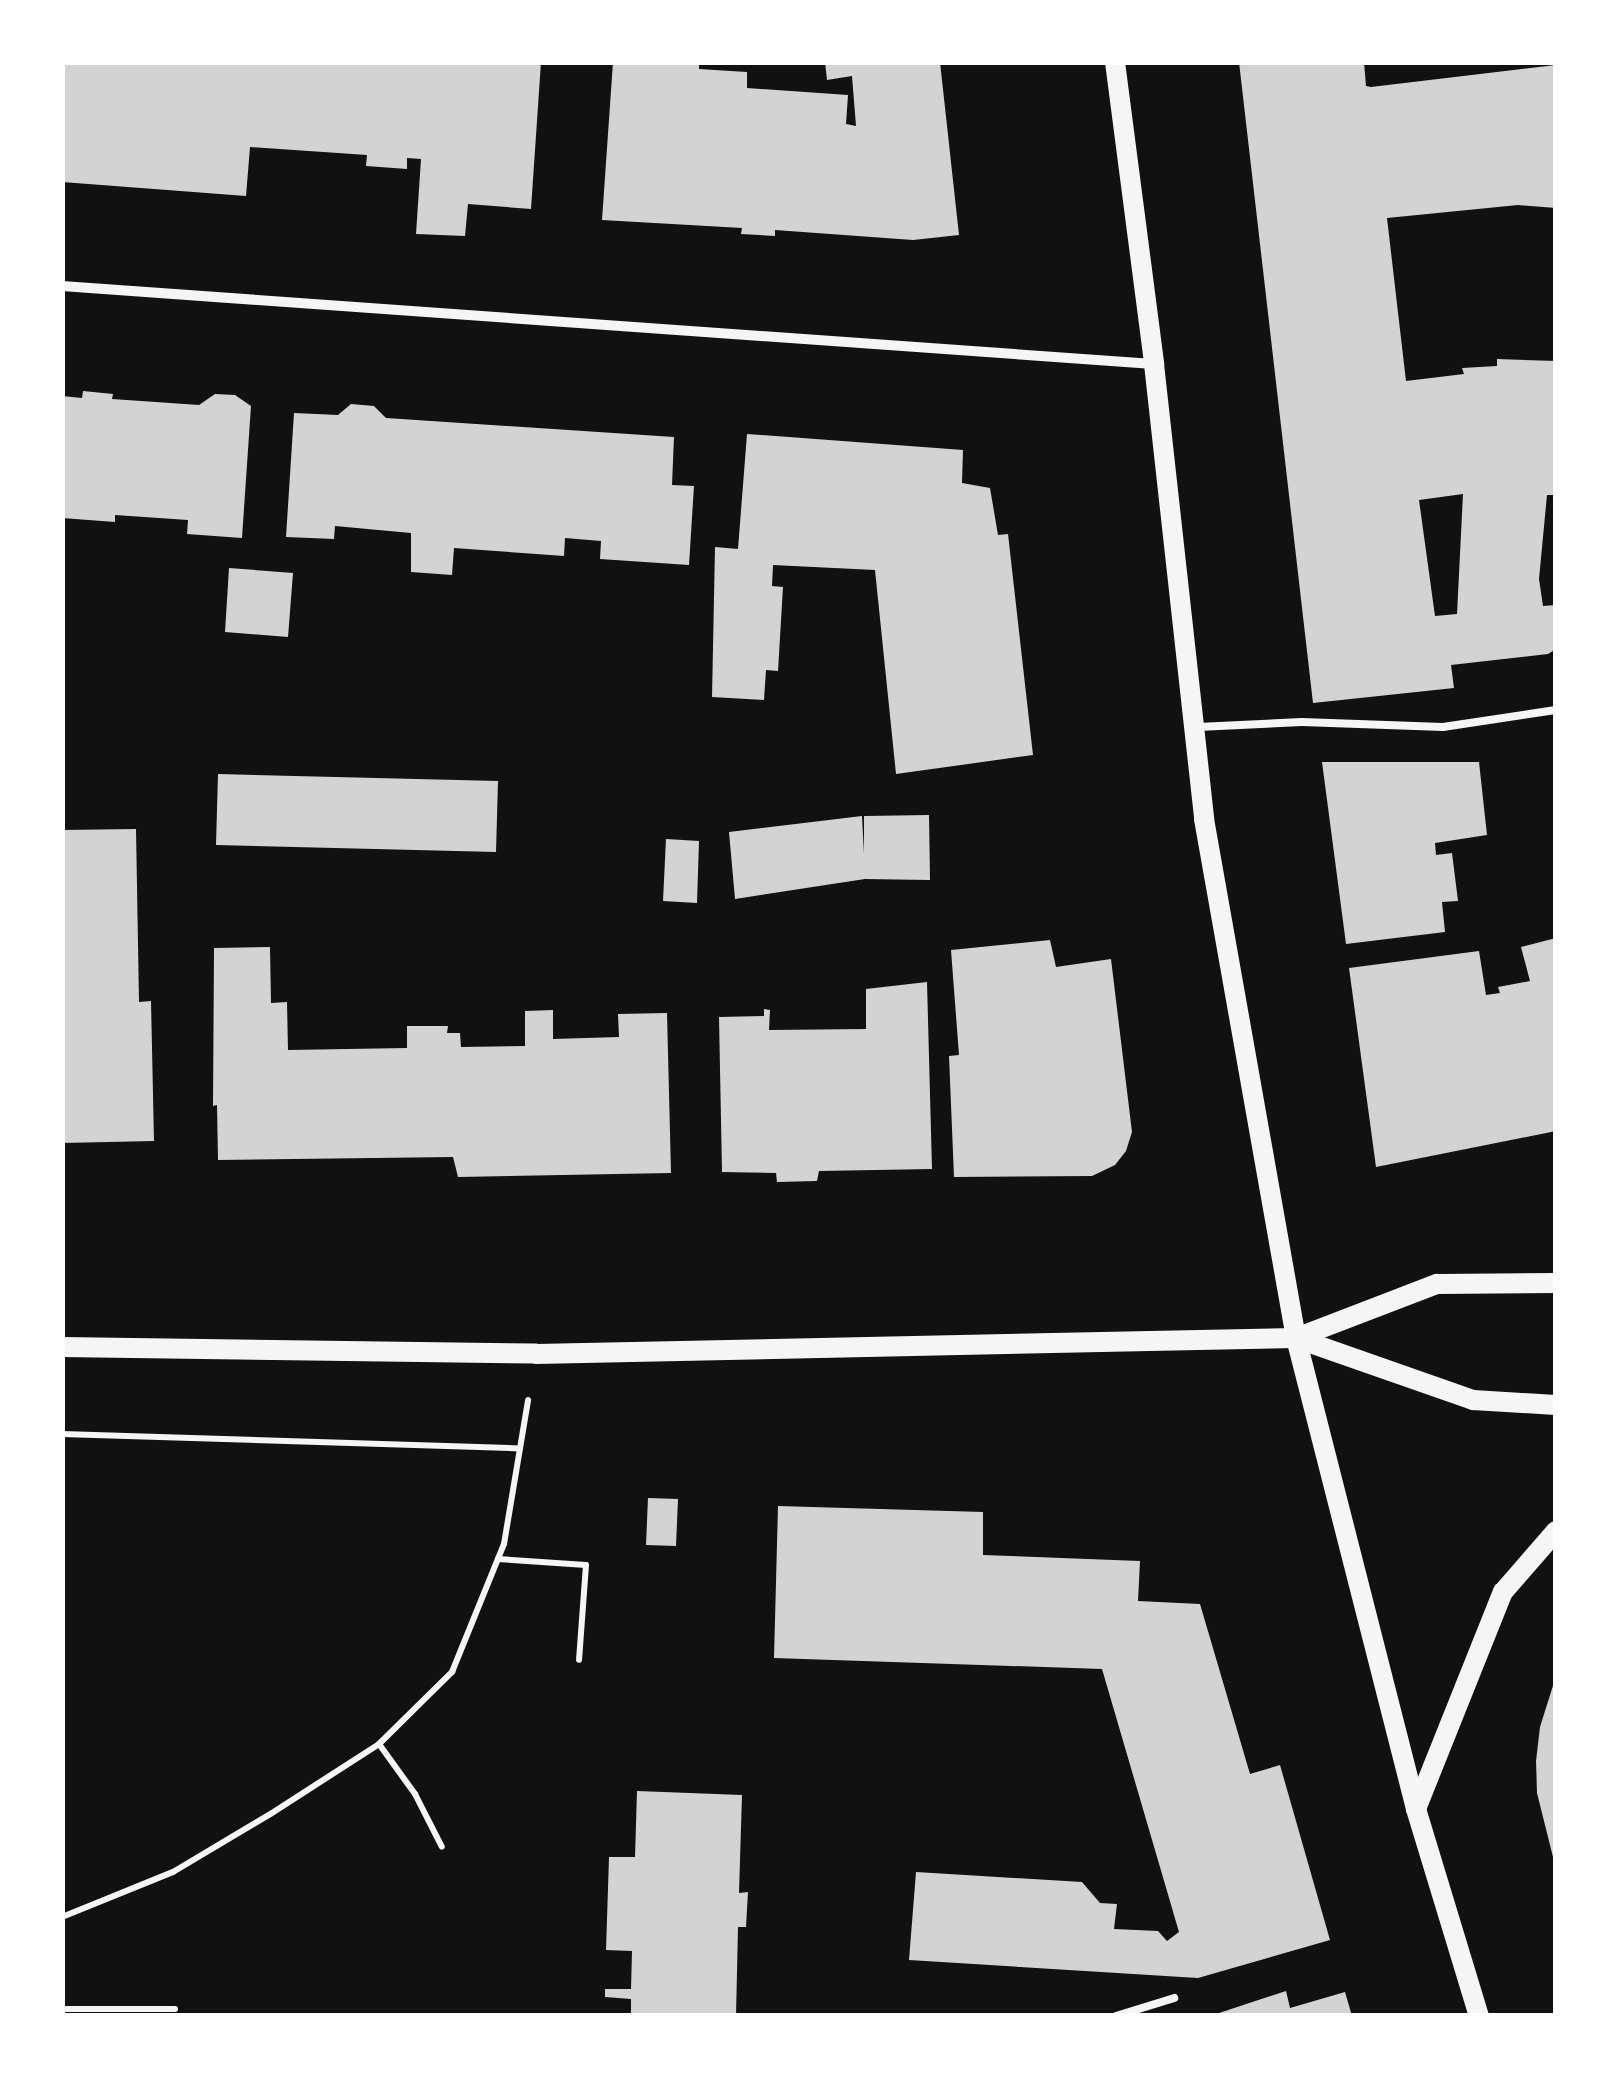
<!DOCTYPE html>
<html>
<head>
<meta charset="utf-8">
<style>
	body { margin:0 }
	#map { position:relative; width:1618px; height:2078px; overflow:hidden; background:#111; font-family:"Fira Sans",sans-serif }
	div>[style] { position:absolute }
	.building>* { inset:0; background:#d3d3d3 }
	.path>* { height:6px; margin:-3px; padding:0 3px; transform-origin:3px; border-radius:3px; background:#f5f5f5 }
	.service>* { height:8px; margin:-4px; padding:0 4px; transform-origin:4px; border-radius:4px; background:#f5f5f5 }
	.minor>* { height:10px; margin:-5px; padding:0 5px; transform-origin:5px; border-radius:5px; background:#f5f5f5 }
	.secondary>* { height:20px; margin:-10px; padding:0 10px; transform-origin:10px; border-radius:10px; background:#f5f5f5 }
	span { translate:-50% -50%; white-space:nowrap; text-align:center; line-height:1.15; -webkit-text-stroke:10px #fff; paint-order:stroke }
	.frame { position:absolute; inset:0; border:65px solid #fff; pointer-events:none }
</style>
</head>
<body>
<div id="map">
	<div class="building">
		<div style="clip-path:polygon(62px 62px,541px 62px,531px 209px,468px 204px,465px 236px,416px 234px,421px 159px,407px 158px,407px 169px,366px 166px,367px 155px,250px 147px,246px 196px,62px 182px)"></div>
		<div style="clip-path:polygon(613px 62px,699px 62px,699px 69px,747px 72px,747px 88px,848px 95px,846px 124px,856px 126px,852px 76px,827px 80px,825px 62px,940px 62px,959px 235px,913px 240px,775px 230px,775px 236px,741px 234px,742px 228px,602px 220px)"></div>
		<div style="clip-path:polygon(evenodd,1239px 62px,1364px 62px,1366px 86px,1371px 87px,1556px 65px,1556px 208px,1518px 205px,1387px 218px,1406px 381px,1464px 374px,1462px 368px,1497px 366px,1497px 359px,1556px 361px,1556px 495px,1547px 495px,1539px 579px,1543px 606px,1556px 605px,1556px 649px,1548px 654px,1451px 665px,1454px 688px,1313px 703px,1239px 62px,1463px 494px,1457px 614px,1435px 616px,1419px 500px,1463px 494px)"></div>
		<div style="clip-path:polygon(83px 391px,113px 394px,112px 399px,199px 405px,215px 394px,235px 395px,251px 406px,242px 538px,187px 534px,188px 520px,115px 515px,115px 522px,62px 518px,62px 396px,82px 398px)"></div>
		<div style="clip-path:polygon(351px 404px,374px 406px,386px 418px,674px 437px,672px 485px,694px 486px,689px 565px,600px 559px,601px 541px,565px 538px,564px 556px,454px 548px,452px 575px,411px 572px,411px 533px,335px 526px,334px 539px,286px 537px,294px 413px,338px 415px)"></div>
		<div style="clip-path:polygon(747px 434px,963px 450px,962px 483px,990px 488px,998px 535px,1008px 534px,1033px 755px,896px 774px,875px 570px,773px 565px,772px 586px,783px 587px,778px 671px,766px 670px,764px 700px,712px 697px,715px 547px,738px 549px)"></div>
		<div style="clip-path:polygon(229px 568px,293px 573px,288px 637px,225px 632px)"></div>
		<div style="clip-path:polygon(1322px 762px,1479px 762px,1487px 835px,1435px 843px,1436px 855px,1452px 853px,1458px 901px,1442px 902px,1445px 932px,1346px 944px)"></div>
		<div style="clip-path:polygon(218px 774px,498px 781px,496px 852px,216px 845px)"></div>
		<div style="clip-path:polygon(929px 815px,930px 880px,865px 879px,735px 899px,729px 832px,862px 816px,864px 854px,864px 816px)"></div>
		<div style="clip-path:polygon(136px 829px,139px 1002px,151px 1001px,154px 1141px,62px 1143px,62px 830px)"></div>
		<div style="clip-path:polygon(666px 839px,699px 841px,697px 903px,663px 901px)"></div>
		<div style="clip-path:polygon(1556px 938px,1556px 1131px,1376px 1167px,1349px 968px,1479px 951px,1486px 995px,1500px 993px,1498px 987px,1530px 981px,1521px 947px)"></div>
		<div style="clip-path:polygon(1050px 940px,1056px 967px,1111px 959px,1132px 1132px,1126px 1151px,1115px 1165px,1092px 1176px,954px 1177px,949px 1056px,959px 1055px,951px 950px)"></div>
		<div style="clip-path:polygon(270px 947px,271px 1003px,287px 1002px,288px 1050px,407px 1048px,407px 1026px,448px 1026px,447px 1033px,460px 1033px,461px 1047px,525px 1046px,525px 1011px,553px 1010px,553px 1039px,619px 1037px,618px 1014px,667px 1013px,671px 1173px,458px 1177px,453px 1157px,218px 1160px,217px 1105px,213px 1106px,214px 948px)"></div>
		<div style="clip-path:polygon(927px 982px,932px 1169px,819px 1171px,817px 1181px,777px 1182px,776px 1173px,722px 1172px,719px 1017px,764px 1016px,764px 1009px,770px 1010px,769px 1030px,866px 1029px,866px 989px)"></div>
		<div style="clip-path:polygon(648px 1498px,678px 1499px,676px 1546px,646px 1545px)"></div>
		<div style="clip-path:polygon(778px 1506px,983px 1512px,983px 1555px,1140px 1561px,1138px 1601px,1200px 1604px,1250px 1774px,1280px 1765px,1330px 1940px,1198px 1978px,909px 1960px,916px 1872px,1082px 1882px,1100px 1903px,1117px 1904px,1114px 1929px,1158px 1931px,1167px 1941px,1179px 1932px,1102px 1669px,774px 1658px)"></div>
		<div style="clip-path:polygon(1556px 1676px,1556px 1865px,1555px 1865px,1537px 1793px,1536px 1761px,1540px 1727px)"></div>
		<div style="clip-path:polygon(637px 1791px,742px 1795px,739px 1893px,748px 1892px,746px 1927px,738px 1927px,736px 2016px,631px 2016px,631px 1999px,605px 1997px,605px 1989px,631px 1989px,632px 1951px,606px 1950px,609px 1857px,635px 1857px)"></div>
		<div style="clip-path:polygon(1286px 1991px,1290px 2008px,1345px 1992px,1352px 2016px,1210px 2016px)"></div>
	</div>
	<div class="path">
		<div style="left:62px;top:1434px;width:458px;rotate:1.8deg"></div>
		<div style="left:498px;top:1559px;width:88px;rotate:3.9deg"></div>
		<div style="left:586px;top:1565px;width:95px;rotate:94.2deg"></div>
		<div style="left:379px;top:1744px;width:62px;rotate:54.2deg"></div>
		<div style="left:415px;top:1794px;width:59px;rotate:63deg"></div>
		<div style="left:62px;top:1917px;width:120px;rotate:-22.1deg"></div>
		<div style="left:173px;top:1872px;width:115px;rotate:-30.8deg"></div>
		<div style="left:272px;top:1813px;width:127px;rotate:-32.8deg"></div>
		<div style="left:379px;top:1744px;width:103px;rotate:-44.6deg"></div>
		<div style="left:452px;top:1672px;width:138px;rotate:-67.9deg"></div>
		<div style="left:504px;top:1544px;width:146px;rotate:-80.5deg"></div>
		<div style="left:62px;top:2009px;width:113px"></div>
	</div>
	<div class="service">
		<div style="left:1198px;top:727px;width:104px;rotate:-2.8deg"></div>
		<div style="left:1302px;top:722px;width:141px;rotate:2deg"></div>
		<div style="left:1443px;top:727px;width:114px;rotate:-8.6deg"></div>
		<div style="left:1116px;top:2016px;width:61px;rotate:-17.2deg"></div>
	</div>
	<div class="minor">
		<div style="left:62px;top:286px;width:1094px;rotate:4.09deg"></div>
	</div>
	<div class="secondary">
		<div style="left:1115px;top:62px;width:305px;rotate:82.6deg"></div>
		<div style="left:1154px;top:364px;width:458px;rotate:83.7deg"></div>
		<div style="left:1204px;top:819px;width:527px;rotate:79.95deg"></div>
		<div style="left:1296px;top:1338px;width:486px;rotate:75.7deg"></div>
		<div style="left:1416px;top:1809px;width:216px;rotate:73.1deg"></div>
		<div style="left:1296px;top:1338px;width:188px;rotate:19.3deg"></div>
		<div style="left:1473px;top:1400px;width:83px;rotate:3.4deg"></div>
		<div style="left:62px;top:1347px;width:474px;rotate:0.8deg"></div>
		<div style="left:536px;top:1354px;width:760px;rotate:-1.21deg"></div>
		<div style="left:1296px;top:1338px;width:151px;rotate:-21deg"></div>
		<div style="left:1437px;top:1284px;width:119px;rotate:-0.5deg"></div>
		<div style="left:1416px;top:1809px;width:234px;rotate:-68.2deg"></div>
		<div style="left:1503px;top:1592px;width:81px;rotate:-49deg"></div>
	</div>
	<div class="frame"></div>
</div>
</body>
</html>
